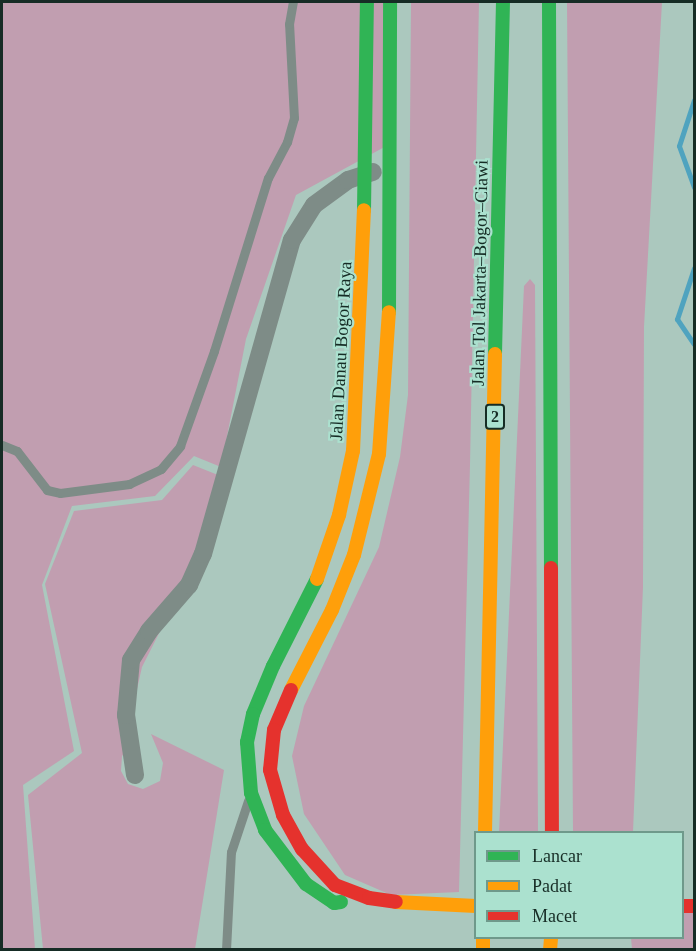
<!DOCTYPE html>
<html>
<head>
<meta charset="utf-8">
<style>
	body { margin:0 }
	#map { position:relative; width:696px; height:951px; overflow:hidden; background:#abc8be; font-family:Georgia,serif }
	div>[style] { position:absolute }
	.green>* { inset:0; background:#c19eb0 }
	.stream>* { height:5px; margin:-2.5px; padding:0 2.5px; transform-origin:2.5px; border-radius:2.5px; background:#4fa3bf }
	.lane>* { height:9px; margin:-4.5px; padding:0 4.5px; transform-origin:4.5px; border-radius:4.5px; background:#7e8c87 }
	.street>* { height:18px; margin:-9px; padding:0 9px; transform-origin:9px; border-radius:9px; background:#7e8c87 }
	.fast>* { height:14px; margin:-7px; padding:0 7px; transform-origin:7px; border-radius:7px; background:#30b455 }
	.slow>* { height:14px; margin:-7px; padding:0 7px; transform-origin:7px; border-radius:7px; background:#ff9f0a }
	.jam>* { height:14px; margin:-7px; padding:0 7px; transform-origin:7px; border-radius:7px; background:#e5322d }
	span { translate:-50% -50%; white-space:nowrap; text-align:center; line-height:1.15; -webkit-text-stroke:4.5px #abe1cf; paint-order:stroke }
	.shield-label span { padding:2px 4px; background:#abe1cf; border:2px solid; border-radius:4px; -webkit-text-stroke-width:0 }
	.shield-label { font-size:16px; color:#162c25; font-weight:700 }
	.street-label { font-size:18px; color:#162c25 }
	.frame { position:absolute; inset:0; border:3px solid #162c25; pointer-events:none }
	.legend { position:absolute; left:474px; top:831px; width:210px; height:108px; box-sizing:border-box; background:#abe1cf; border:2px solid #6f998b; margin:0; padding:8px 10px; list-style:none; font-size:18px; color:#162c25 }
	.legend li { display:flex; align-items:center; gap:12px; height:30px }
	.legend b { width:30px; border:2px solid #6f998b }
</style>
</head>
<body>
<div id="map">
	<div class="green">
		<div style="clip-path:polygon(2px 2px,388px 2px,390px 144px,296px 195px,246px 339px,221px 467px,194px 456px,155px 496px,72px 506px,42px 585px,74px 751px,23px 785px,35px 949px,2px 950px)"></div>
		<div style="clip-path:polygon(411px 2px,479px 2px,470px 465px,459px 892px,391px 895px,345px 875px,304px 814px,292px 756px,304px 706px,379px 547px,400px 457px,408px 395px)"></div>
		<div style="clip-path:polygon(567px 2px,662px 2px,644px 327px,643px 587px,633px 832px,573px 832px)"></div>
		<div style="clip-path:polygon(530px 279px,535px 285px,538px 832px,499px 832px,524px 286px)"></div>
		<div style="clip-path:polygon(193px 465px,218px 475px,191px 570px,142px 667px,133px 707px,133px 743px,122px 756px,121px 771px,128px 784px,143px 789px,160px 781px,163px 763px,151px 734px,224px 770px,195px 949px,43px 949px,28px 795px,82px 753px,45px 584px,74px 511px,162px 500px)"></div>
		<div style="clip-path:polygon(683px 906px,694px 906px,694px 949px,632px 949px,631px 938px,682px 938px)"></div>
	</div>
	<div class="stream">
		<div style="left:694px;top:100px;width:48px;rotate:108.1deg"></div>
		<div style="left:679px;top:146px;width:44px;rotate:69.9deg"></div>
		<div style="left:694px;top:268px;width:54px;rotate:108.4deg"></div>
		<div style="left:677px;top:319px;width:30px;rotate:56deg"></div>
	</div>
	<div class="lane">
		<div style="left:2px;top:445px;width:16px;rotate:22deg"></div>
		<div style="left:17px;top:451px;width:49px;rotate:52.4deg"></div>
		<div style="left:47px;top:490px;width:13px;rotate:13deg"></div>
		<div style="left:60px;top:493px;width:70px;rotate:-7.4deg"></div>
		<div style="left:129px;top:484px;width:35px;rotate:-25deg"></div>
		<div style="left:161px;top:469px;width:30px;rotate:-50deg"></div>
		<div style="left:180px;top:446px;width:101px;rotate:-70.3deg"></div>
		<div style="left:214px;top:351px;width:181px;rotate:-72.7deg"></div>
		<div style="left:268px;top:178px;width:41px;rotate:-62.2deg"></div>
		<div style="left:287px;top:142px;width:25px;rotate:-74deg"></div>
		<div style="left:294px;top:118px;width:94px;rotate:-93deg"></div>
		<div style="left:289px;top:24px;width:22px;rotate:-80deg"></div>
		<div style="left:226px;top:950px;width:98px;rotate:-87.1deg"></div>
		<div style="left:231px;top:852px;width:54px;rotate:-71.6deg"></div>
	</div>
	<div class="street">
		<div style="left:135px;top:775px;width:61px;rotate:-98.5deg"></div>
		<div style="left:126px;top:715px;width:55px;rotate:-84.8deg"></div>
		<div style="left:131px;top:660px;width:34px;rotate:-58deg"></div>
		<div style="left:149px;top:631px;width:61px;rotate:-49deg"></div>
		<div style="left:189px;top:585px;width:34px;rotate:-66deg"></div>
		<div style="left:203px;top:554px;width:326px;rotate:-74.2deg"></div>
		<div style="left:292px;top:240px;width:41px;rotate:-57.8deg"></div>
		<div style="left:314px;top:205px;width:42px;rotate:-36.3deg"></div>
		<div style="left:348px;top:180px;width:26px;rotate:-18deg"></div>
	</div>
	<div class="fast">
		<div style="left:549px;top:2px;width:566px;rotate:89.8deg"></div>
		<div style="left:364px;top:210px;width:208px;rotate:-89.2deg"></div>
		<div style="left:389px;top:312px;width:310px;rotate:-89.8deg"></div>
		<div style="left:495px;top:354px;width:352px;rotate:-88.7deg"></div>
		<div style="left:317px;top:579px;width:97px;rotate:116.8deg"></div>
		<div style="left:273px;top:666px;width:52px;rotate:112.6deg"></div>
		<div style="left:253px;top:714px;width:29px;rotate:102deg"></div>
		<div style="left:247px;top:742px;width:51px;rotate:85.5deg"></div>
		<div style="left:251px;top:793px;width:40px;rotate:69deg"></div>
		<div style="left:265px;top:830px;width:68px;rotate:52.8deg"></div>
		<div style="left:306px;top:884px;width:34px;rotate:34deg"></div>
		<div style="left:334px;top:903px;width:7px;rotate:-8deg"></div>
	</div>
	<div class="slow">
		<div style="left:317px;top:579px;width:68px;rotate:-71deg"></div>
		<div style="left:339px;top:515px;width:66px;rotate:-77.7deg"></div>
		<div style="left:353px;top:451px;width:241px;rotate:-87.4deg"></div>
		<div style="left:291px;top:690px;width:90px;rotate:-62.9deg"></div>
		<div style="left:332px;top:610px;width:59px;rotate:-68.2deg"></div>
		<div style="left:354px;top:555px;width:104px;rotate:-76.1deg"></div>
		<div style="left:379px;top:454px;width:142px;rotate:-86deg"></div>
		<div style="left:485px;top:832px;width:478px;rotate:-88.8deg"></div>
		<div style="left:396px;top:902px;width:80px;rotate:2.9deg"></div>
		<div style="left:483px;top:938px;width:12px;rotate:90deg"></div>
		<div style="left:550px;top:950px;width:12px;rotate:-85deg"></div>
	</div>
	<div class="jam">
		<div style="left:551px;top:568px;width:264px;rotate:89.8deg"></div>
		<div style="left:291px;top:690px;width:43px;rotate:113deg"></div>
		<div style="left:274px;top:730px;width:40px;rotate:95.7deg"></div>
		<div style="left:270px;top:770px;width:47px;rotate:73.9deg"></div>
		<div style="left:283px;top:815px;width:39px;rotate:61deg"></div>
		<div style="left:302px;top:849px;width:49px;rotate:47.5deg"></div>
		<div style="left:335px;top:885px;width:36px;rotate:21deg"></div>
		<div style="left:369px;top:898px;width:27px;rotate:8deg"></div>
		<div style="left:682px;top:906px;width:12px"></div>
	</div>
	<div class="shield-label">
		<span style="left:495px;top:417px">2</span>
	</div>
	<div class="street-label">
		<span style="left:480px;top:273px;rotate:-89deg">Jalan Tol Jakarta–Bogor–Ciawi</span>
		<span style="left:341px;top:351px;rotate:-87deg">Jalan Danau Bogor Raya</span>
	</div>
	<div class="frame"></div>
	<ul class="legend">
	<li><b style="height:8px;background:#30b455"></b>Lancar</li>
	<li><b style="height:8px;background:#ff9f0a"></b>Padat</li>
	<li><b style="height:8px;background:#e5322d"></b>Macet</li>
	</ul>
</div>
</body>
</html>
